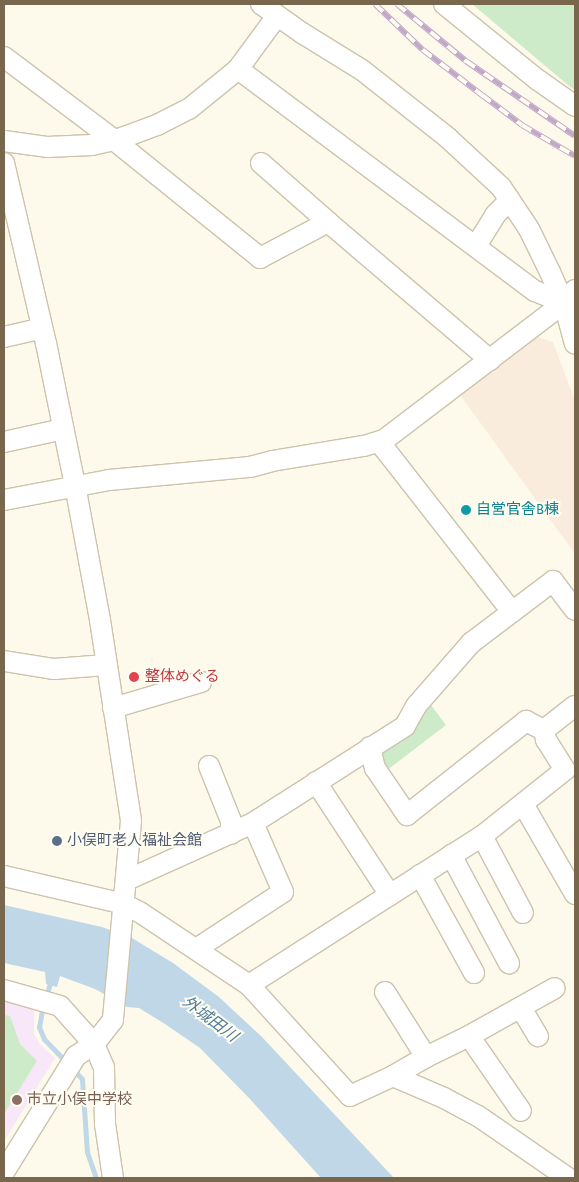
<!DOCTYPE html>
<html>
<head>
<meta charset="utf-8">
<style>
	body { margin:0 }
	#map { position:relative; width:579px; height:1182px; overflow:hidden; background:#fdfaeb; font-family:"Alegreya Sans","Noto Sans JP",sans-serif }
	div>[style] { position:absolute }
	.commercial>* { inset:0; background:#f9ecdd }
	.education>* { inset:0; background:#f7e7f9 }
	.green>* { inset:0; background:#ceebc9 }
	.water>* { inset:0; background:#bfd7e7 }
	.stream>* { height:5px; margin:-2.5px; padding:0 2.5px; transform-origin:2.5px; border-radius:2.5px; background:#bfd7e7 }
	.roads { filter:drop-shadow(1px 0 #cdc3ad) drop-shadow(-1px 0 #cdc3ad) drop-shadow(0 1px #cdc3ad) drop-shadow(0 -1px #cdc3ad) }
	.minor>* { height:20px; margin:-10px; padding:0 10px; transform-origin:10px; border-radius:10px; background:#fff }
	.rail>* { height:5.5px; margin-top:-2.75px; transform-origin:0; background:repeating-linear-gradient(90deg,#fffdf2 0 11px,#c1a8c8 0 22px); box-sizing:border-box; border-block:1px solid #c1a8c8 }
	.dots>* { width:14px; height:14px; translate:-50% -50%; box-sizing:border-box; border:2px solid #fffdf2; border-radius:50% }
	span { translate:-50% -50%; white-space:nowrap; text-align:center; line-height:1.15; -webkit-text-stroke:4px #fffdf2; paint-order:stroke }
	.culture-label { font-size:15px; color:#0d838f }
	.left { translate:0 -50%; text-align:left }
	.health-label { font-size:15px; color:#be3a42 }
	.service-label { font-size:15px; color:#4e5e75 }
	.education-label { font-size:15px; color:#785e54 }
	.water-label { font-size:16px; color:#4d7a9a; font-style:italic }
	.frame { position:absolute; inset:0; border:5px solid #79674d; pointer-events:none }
</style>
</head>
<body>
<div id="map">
	<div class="commercial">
		<div style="clip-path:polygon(535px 336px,553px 342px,575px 401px,575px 554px,461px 396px)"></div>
	</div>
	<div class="education">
		<div style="clip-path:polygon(4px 999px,34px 1006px,34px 1034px,40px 1044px,55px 1058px,4px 1141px)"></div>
	</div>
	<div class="green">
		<div style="clip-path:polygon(472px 4px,575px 4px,575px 90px,569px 86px)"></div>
		<div style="clip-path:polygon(428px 701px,446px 725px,386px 771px,380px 764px,383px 749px)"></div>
		<div style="clip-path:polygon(4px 1015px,10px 1016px,20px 1044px,37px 1061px,4px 1114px)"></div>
	</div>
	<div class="water">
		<div style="clip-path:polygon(4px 905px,102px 927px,132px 938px,173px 963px,219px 997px,262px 1037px,394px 1178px,321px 1178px,249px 1098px,200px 1048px,165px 1024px,139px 1008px,127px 1007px,95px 989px,60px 976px,57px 987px,46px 984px,45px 972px,4px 963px)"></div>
	</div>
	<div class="stream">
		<div style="left:46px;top:997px;width:19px;rotate:-74deg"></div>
		<div style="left:43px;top:1005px;width:22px;rotate:100deg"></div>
		<div style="left:39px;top:1027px;width:13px;rotate:67deg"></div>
		<div style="left:44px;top:1039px;width:33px;rotate:46deg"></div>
		<div style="left:73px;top:1069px;width:13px;rotate:48deg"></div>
		<div style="left:82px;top:1079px;width:73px;rotate:86.1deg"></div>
		<div style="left:87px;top:1152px;width:28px;rotate:71deg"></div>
	</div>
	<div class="roads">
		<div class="minor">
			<div style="left:261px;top:4px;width:50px;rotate:35.3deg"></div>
			<div style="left:302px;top:33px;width:70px;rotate:31.7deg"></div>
			<div style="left:362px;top:70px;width:110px;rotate:38.3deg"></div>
			<div style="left:448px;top:138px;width:72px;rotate:42.8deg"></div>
			<div style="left:501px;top:187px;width:50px;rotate:56.3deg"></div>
			<div style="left:529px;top:229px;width:48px;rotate:64deg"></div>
			<div style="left:550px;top:272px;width:34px;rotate:66deg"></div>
			<div style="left:564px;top:303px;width:42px;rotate:75deg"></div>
			<div style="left:444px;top:4px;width:121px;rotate:39deg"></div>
			<div style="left:538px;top:80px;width:45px;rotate:35.1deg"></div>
			<div style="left:4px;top:57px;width:138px;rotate:37deg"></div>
			<div style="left:114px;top:140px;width:188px;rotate:38.9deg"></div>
			<div style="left:260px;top:258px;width:77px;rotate:-27.9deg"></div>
			<div style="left:328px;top:222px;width:213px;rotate:40.4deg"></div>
			<div style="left:238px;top:69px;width:371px;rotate:36.8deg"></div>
			<div style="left:535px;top:291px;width:31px;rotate:22deg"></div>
			<div style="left:4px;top:141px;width:43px;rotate:7.9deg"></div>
			<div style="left:47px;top:147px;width:45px;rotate:-2.5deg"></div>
			<div style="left:92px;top:145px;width:28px;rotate:-13deg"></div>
			<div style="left:119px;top:139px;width:40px;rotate:-20.2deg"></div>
			<div style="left:157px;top:125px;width:36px;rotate:-27deg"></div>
			<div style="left:189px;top:109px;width:63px;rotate:-39.2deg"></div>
			<div style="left:238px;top:69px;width:66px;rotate:-53.7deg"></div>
			<div style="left:4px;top:163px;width:185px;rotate:76.9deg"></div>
			<div style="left:46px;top:343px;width:145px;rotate:78.5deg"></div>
			<div style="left:75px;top:485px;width:137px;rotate:79.5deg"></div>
			<div style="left:100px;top:620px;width:203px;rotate:81.2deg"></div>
			<div style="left:131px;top:821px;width:200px;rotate:95.2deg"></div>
			<div style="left:113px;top:1020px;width:31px;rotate:128deg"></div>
			<div style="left:94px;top:1044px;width:22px;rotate:146deg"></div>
			<div style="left:76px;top:1056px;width:137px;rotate:121.8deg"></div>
			<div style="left:261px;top:163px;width:89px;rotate:41.4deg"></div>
			<div style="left:476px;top:246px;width:36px;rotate:-58deg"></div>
			<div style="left:495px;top:215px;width:21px;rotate:-45deg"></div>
			<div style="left:4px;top:337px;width:39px;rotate:-13deg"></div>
			<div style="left:384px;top:440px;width:8px;rotate:90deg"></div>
			<div style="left:384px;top:448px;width:208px;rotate:52deg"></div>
			<div style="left:4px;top:442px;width:60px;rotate:-12.4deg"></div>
			<div style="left:4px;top:500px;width:107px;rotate:-10.8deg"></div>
			<div style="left:109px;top:480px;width:142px;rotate:-5.3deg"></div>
			<div style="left:250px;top:467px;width:23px;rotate:-15deg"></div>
			<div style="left:272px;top:461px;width:93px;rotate:-9.3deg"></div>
			<div style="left:364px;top:446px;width:21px;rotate:-17deg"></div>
			<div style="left:384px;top:440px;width:226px;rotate:-37.3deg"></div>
			<div style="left:564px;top:303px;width:17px;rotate:-50deg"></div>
			<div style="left:4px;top:661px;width:51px;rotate:9.1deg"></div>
			<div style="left:54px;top:669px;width:52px;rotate:-4.4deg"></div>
			<div style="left:113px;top:708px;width:92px;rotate:-16.5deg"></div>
			<div style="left:370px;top:747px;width:22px;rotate:77deg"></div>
			<div style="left:375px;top:768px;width:57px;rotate:55.8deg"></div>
			<div style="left:407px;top:815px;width:152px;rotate:-38.3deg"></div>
			<div style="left:526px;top:721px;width:20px;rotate:27deg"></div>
			<div style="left:209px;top:766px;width:59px;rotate:68.2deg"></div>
			<div style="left:231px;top:821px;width:13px;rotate:90deg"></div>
			<div style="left:316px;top:782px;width:135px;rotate:56.8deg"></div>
			<div style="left:523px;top:804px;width:104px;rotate:60deg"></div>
			<div style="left:482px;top:836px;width:87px;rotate:62deg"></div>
			<div style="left:451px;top:855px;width:123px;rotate:61.8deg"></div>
			<div style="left:420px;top:875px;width:112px;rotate:61.1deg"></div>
			<div style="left:4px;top:876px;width:123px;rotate:13.1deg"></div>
			<div style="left:124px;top:904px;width:19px;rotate:28deg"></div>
			<div style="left:141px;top:913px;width:130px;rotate:33.7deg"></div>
			<div style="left:249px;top:985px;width:150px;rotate:47.7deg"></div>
			<div style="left:350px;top:1096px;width:47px;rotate:-24.9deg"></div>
			<div style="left:393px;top:1076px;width:56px;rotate:23.3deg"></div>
			<div style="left:444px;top:1098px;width:38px;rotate:28deg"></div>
			<div style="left:478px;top:1116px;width:109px;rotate:34.6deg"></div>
			<div style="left:127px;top:880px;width:138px;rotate:-24.3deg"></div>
			<div style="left:253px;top:823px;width:180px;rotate:-32.5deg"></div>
			<div style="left:405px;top:726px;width:23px;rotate:-61deg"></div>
			<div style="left:416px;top:706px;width:84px;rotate:-48.9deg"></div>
			<div style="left:471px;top:643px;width:103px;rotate:-37.1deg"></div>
			<div style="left:553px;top:581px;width:36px;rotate:53deg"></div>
			<div style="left:196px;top:949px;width:104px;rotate:-33.2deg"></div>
			<div style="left:283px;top:892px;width:75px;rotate:-113.5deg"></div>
			<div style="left:249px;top:985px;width:277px;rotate:-32.6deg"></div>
			<div style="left:482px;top:836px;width:106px;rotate:-38.5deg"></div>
			<div style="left:565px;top:770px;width:36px;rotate:-122deg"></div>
			<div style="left:546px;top:740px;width:10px;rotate:-101deg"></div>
			<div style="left:544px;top:730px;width:39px;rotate:-38deg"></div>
			<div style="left:4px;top:990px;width:58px;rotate:15.9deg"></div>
			<div style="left:60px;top:1006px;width:51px;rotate:48.2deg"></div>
			<div style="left:94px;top:1044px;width:25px;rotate:67deg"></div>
			<div style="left:104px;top:1067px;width:57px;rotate:89deg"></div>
			<div style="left:105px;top:1124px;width:55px;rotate:81.6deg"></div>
			<div style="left:385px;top:992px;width:77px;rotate:57.8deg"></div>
			<div style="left:426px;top:1057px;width:38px;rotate:150deg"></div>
			<div style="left:521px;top:1008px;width:33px;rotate:59deg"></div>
			<div style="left:469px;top:1036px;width:91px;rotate:55.3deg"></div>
			<div style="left:426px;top:1057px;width:48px;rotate:-26deg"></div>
			<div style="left:469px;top:1036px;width:98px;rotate:-29.2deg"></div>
		</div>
	</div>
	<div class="rail">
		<div style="left:375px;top:4px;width:66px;rotate:43.8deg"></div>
		<div style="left:423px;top:50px;width:74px;rotate:37.3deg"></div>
		<div style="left:482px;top:95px;width:50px;rotate:36.9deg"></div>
		<div style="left:522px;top:125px;width:61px;rotate:30.3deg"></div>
		<div style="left:397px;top:4px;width:89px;rotate:39.6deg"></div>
		<div style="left:466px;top:61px;width:132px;rotate:34.5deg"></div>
	</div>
	<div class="dots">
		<div style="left:466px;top:510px;background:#0f9aa8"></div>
		<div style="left:134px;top:677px;background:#e0444e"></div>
		<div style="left:57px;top:841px;background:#5c6f8a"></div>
		<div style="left:17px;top:1100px;background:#8d6e63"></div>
	</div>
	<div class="culture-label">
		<span class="left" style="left:476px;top:510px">自営官舎B棟</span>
	</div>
	<div class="health-label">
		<span class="left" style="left:145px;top:677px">整体めぐる</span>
	</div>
	<div class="service-label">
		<span class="left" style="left:67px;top:841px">小俣町老人福祉会館</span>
	</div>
	<div class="education-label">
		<span class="left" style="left:27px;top:1100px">市立小俣中学校</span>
	</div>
	<div class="water-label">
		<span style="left:210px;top:1019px;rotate:37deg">外城田川</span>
	</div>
	<div class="frame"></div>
</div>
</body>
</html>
